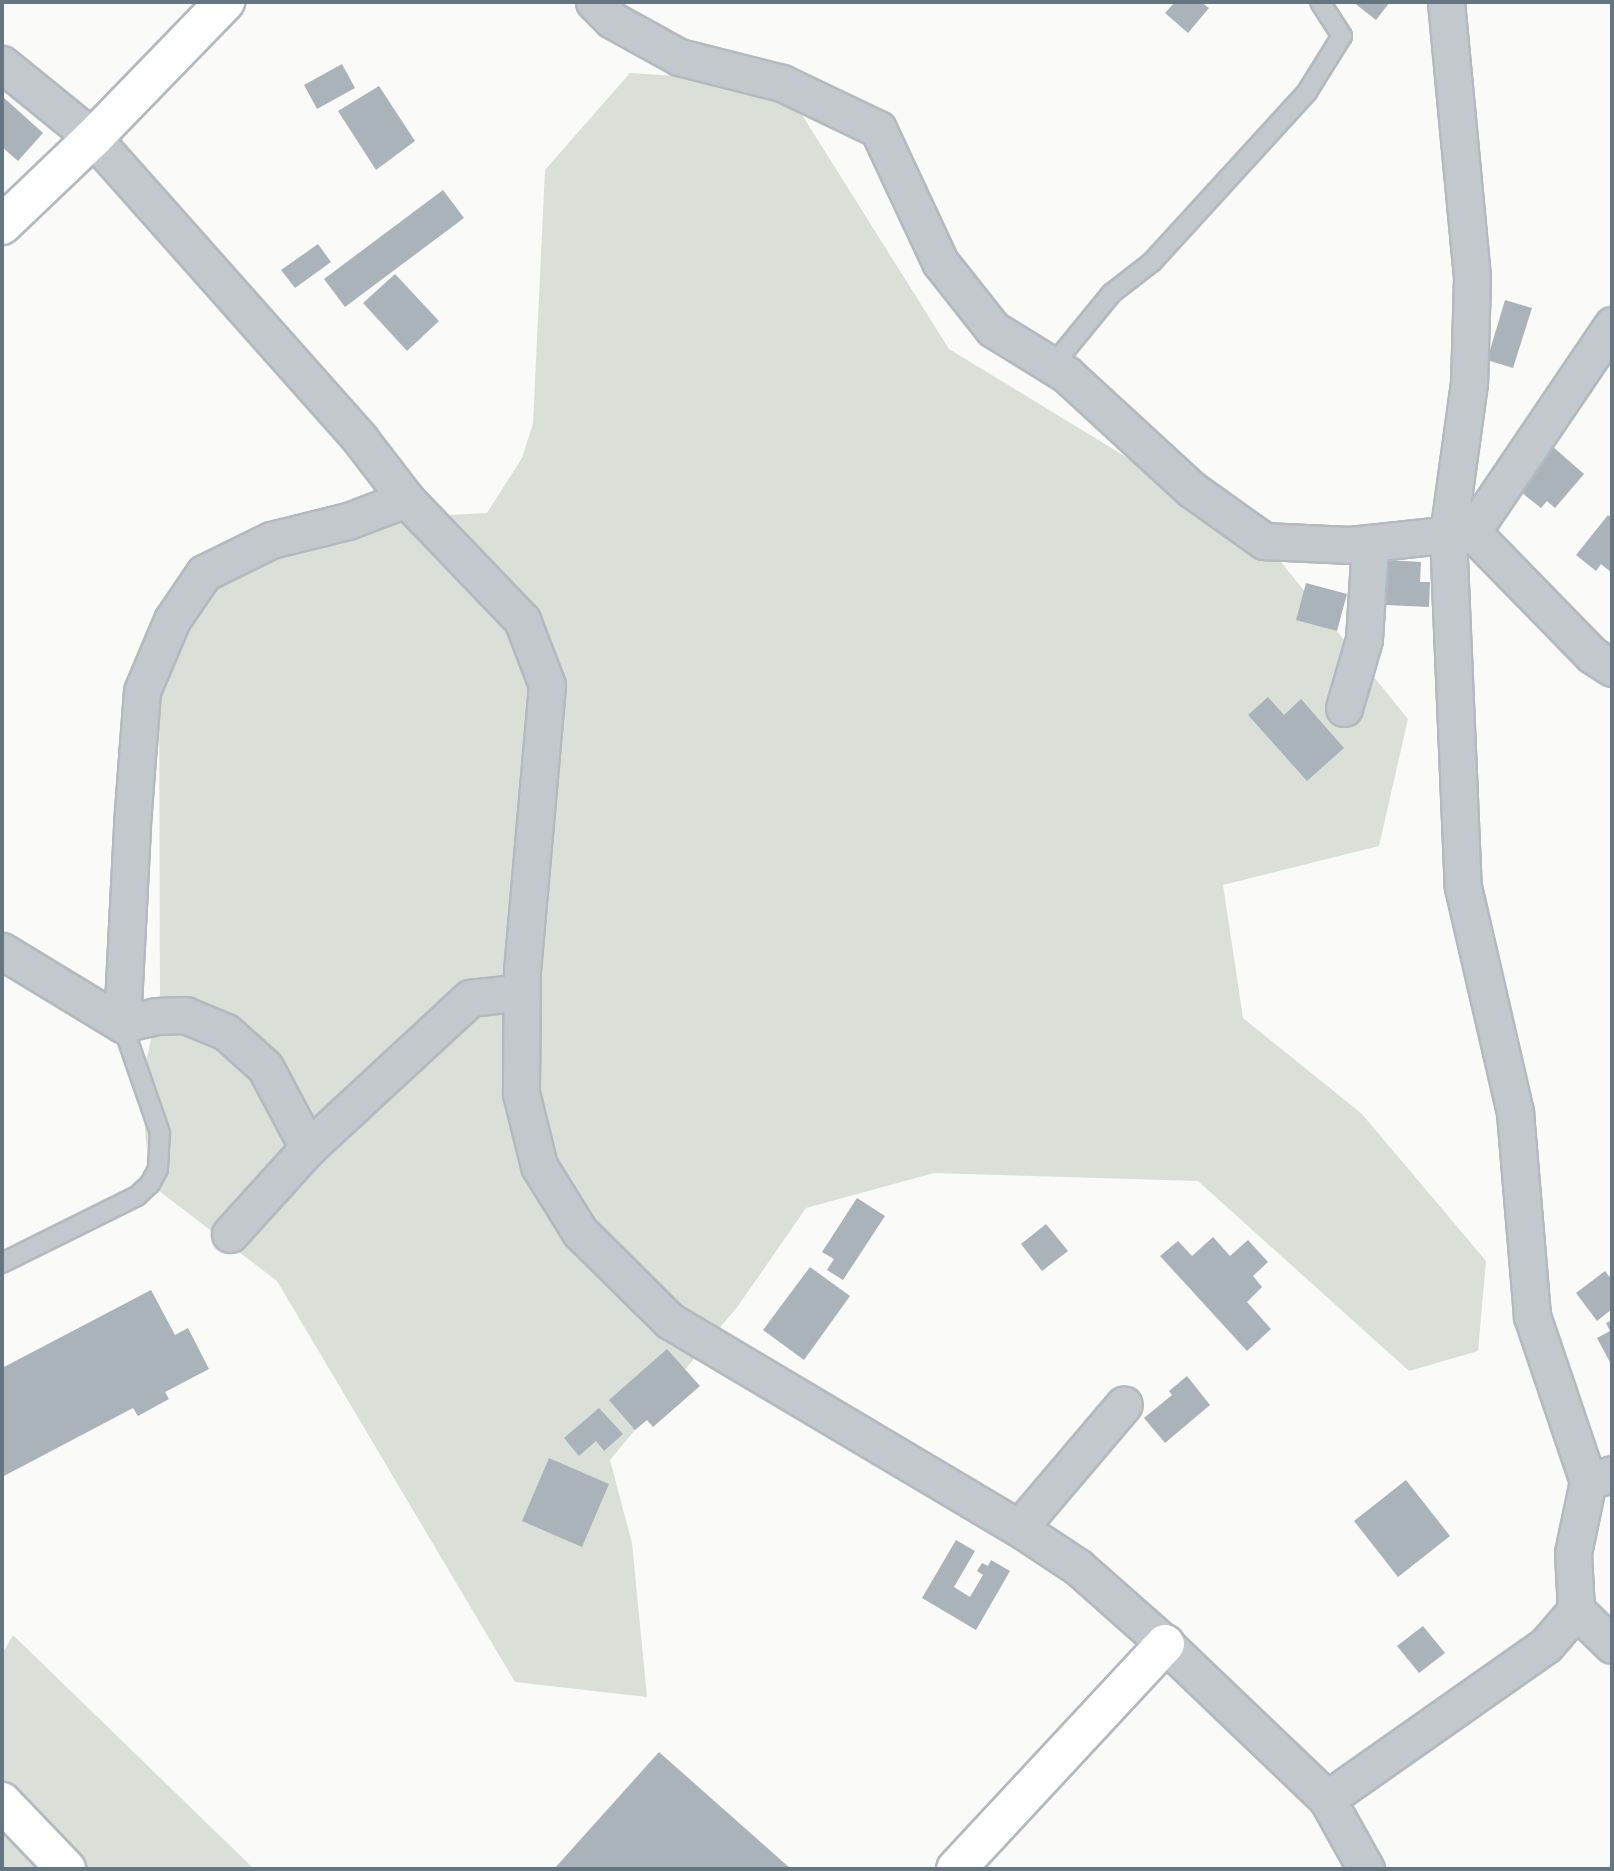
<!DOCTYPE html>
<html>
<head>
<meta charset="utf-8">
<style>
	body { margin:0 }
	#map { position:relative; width:1614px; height:1871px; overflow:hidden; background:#fafaf8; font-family:"Noto Sans",sans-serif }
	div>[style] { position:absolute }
	.green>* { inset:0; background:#dadfd7 }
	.building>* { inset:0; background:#aab3b9 }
	.roads { filter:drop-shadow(2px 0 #b3babf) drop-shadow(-2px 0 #b3babf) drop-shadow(0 2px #b3babf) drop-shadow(0 -2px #b3babf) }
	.lane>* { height:18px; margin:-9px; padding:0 9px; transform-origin:9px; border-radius:9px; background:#c3c8cc }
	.street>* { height:35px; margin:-17.5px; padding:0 17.5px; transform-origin:17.5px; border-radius:17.5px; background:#c3c8cc }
	.secondary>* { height:38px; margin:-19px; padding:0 19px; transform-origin:19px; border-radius:19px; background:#fff }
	span { translate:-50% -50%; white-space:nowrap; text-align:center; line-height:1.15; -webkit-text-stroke:7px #fff; paint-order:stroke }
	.frame { position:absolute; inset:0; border:4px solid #657683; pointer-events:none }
</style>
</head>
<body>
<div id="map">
	<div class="green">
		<div style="clip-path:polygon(630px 73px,782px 83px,949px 349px,1264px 541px,1408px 719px,1379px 846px,1223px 885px,1243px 1018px,1362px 1114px,1486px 1261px,1478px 1351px,1409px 1371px,1198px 1181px,934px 1173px,806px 1208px,738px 1306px,610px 1460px,632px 1543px,647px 1697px,515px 1682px,277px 1281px,150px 1184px,141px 1084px,160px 999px,159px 651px,218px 579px,348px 521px,487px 513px,522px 458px,533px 424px,545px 170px)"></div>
		<div style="clip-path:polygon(13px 1635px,254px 1869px,2px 1869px,2px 1654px)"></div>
	</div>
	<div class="building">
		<div style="clip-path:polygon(1175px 2px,1201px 2px,1209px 8px,1188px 33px,1165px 13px)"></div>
		<div style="clip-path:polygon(1353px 2px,1390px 2px,1376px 20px)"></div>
		<div style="clip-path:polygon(342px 64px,355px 88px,317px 109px,304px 85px)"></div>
		<div style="clip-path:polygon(379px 86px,415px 141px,376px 170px,338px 111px)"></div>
		<div style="clip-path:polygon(2px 96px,43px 133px,18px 161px,2px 147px)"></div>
		<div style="clip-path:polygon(443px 190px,464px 218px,345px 307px,324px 279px)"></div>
		<div style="clip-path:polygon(318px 244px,331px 262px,295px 288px,281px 270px)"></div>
		<div style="clip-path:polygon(395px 274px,439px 321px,407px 351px,363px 303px)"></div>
		<div style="clip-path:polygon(1505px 300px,1532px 308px,1513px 368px,1487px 360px)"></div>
		<div style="clip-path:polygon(1552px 446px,1584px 474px,1555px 508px,1547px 501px,1541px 508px,1516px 488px)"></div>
		<div style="clip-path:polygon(1608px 515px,1612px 518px,1612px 573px,1601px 564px,1596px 571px,1576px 555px)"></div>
		<div style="clip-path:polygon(1387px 560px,1421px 562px,1420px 582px,1430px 582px,1429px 607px,1385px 605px)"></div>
		<div style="clip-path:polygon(1306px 583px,1347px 594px,1337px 631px,1296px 620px)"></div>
		<div style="clip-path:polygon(1268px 697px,1284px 715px,1301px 699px,1344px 748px,1307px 781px,1248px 715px)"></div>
		<div style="clip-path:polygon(857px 1198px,885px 1216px,843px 1280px,827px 1270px,834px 1259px,822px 1252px)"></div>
		<div style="clip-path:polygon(1046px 1224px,1068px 1251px,1042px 1271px,1021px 1244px)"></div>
		<div style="clip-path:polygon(1213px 1237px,1230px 1256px,1248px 1240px,1268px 1262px,1253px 1276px,1262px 1287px,1247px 1302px,1271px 1329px,1247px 1351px,1160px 1256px,1178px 1241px,1192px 1256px)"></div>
		<div style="clip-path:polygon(810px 1267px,850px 1296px,804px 1360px,763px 1330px)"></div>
		<div style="clip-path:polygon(1605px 1271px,1612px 1280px,1612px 1309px,1597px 1321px,1576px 1293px)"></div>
		<div style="clip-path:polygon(151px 1290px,175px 1335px,188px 1328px,209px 1369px,165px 1392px,169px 1399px,138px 1416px,133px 1408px,2px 1477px,2px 1368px)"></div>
		<div style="clip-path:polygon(1612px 1320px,1612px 1366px,1597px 1338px,1610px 1331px,1606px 1323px)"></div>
		<div style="clip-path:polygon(667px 1349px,700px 1386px,653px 1427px,647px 1420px,635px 1430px,609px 1400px)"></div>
		<div style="clip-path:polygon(1187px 1376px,1210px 1405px,1165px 1443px,1144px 1418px,1172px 1395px,1169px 1391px)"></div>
		<div style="clip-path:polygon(599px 1408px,623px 1434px,604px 1451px,596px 1441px,579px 1456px,564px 1438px)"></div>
		<div style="clip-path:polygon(549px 1458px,609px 1484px,582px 1547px,522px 1521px)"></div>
		<div style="clip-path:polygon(1406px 1480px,1450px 1536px,1398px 1577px,1354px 1521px)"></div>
		<div style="clip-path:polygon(956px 1540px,975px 1551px,954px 1587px,970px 1597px,983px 1575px,977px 1571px,982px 1563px,988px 1566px,991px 1560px,1010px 1571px,976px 1630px,922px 1598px)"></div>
		<div style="clip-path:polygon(1423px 1626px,1445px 1653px,1419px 1673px,1397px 1646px)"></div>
		<div style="clip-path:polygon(659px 1752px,791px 1869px,554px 1869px)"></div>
	</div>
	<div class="roads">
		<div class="lane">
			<div style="left:1053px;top:365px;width:93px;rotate:-50.7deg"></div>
			<div style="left:1112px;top:293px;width:51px;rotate:-37.8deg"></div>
			<div style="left:1152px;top:262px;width:230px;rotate:-47.6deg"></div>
			<div style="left:1307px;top:92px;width:66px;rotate:-58deg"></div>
			<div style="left:1342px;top:36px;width:40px;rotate:-122.9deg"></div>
			<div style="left:2px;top:1263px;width:151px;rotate:-26.4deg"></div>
			<div style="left:137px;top:1196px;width:18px;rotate:-43deg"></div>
			<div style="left:150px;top:1184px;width:17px;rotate:-62deg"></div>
			<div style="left:158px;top:1169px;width:36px;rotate:-87deg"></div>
			<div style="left:160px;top:1133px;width:115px;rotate:-109.2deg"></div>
		</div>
		<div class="street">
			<div style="left:594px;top:2px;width:25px;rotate:45deg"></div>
			<div style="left:612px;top:20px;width:77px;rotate:28.9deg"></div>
			<div style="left:679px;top:57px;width:106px;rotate:14.2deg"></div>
			<div style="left:782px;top:83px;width:106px;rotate:25.6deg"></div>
			<div style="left:878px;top:129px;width:147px;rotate:65deg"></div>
			<div style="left:940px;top:262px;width:85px;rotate:51.7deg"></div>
			<div style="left:993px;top:329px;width:86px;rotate:31.7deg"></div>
			<div style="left:1066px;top:374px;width:170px;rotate:42.6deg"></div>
			<div style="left:1191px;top:489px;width:90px;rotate:35.5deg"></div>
			<div style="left:1264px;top:541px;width:86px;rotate:2.7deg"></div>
			<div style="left:1350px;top:545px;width:123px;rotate:-6.1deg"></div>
			<div style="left:1472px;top:532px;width:172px;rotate:45.7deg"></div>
			<div style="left:1592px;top:655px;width:24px;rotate:33deg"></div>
			<div style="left:1446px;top:2px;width:277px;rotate:84.6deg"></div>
			<div style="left:1472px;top:278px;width:105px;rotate:91.6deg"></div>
			<div style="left:1469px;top:383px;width:153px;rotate:97.9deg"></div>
			<div style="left:1448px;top:535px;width:352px;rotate:87.6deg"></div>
			<div style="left:1463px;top:887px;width:232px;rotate:77deg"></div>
			<div style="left:1515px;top:1113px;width:204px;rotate:85.2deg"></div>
			<div style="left:1532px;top:1316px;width:174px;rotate:71.3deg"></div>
			<div style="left:2px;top:64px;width:117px;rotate:39.1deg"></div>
			<div style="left:93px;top:138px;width:402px;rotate:48.4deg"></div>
			<div style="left:360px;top:439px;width:76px;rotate:52.5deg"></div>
			<div style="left:406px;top:499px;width:168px;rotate:46.2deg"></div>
			<div style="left:522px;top:620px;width:70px;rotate:69deg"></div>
			<div style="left:547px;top:685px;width:287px;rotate:95deg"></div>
			<div style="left:522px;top:971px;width:122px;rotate:90.5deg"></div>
			<div style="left:521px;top:1093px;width:75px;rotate:76.1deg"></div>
			<div style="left:539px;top:1166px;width:78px;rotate:58.2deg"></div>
			<div style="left:580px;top:1232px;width:127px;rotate:44.7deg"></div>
			<div style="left:670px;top:1321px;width:406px;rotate:30.7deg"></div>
			<div style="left:1019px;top:1528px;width:71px;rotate:33.5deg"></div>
			<div style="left:1078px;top:1567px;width:116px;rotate:41.5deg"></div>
			<div style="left:1165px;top:1644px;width:224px;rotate:43.7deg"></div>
			<div style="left:1327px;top:1799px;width:80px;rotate:60.9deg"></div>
			<div style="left:1472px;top:532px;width:250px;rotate:-55.9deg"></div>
			<div style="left:1344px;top:708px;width:72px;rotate:-73.8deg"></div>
			<div style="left:1364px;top:639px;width:96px;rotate:-86.4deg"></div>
			<div style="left:2px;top:951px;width:140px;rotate:31.3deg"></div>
			<div style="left:122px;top:1024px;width:200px;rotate:-87.1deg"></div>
			<div style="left:132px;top:824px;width:133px;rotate:-85.7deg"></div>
			<div style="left:142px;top:691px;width:77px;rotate:-67.1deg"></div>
			<div style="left:172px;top:620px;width:57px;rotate:-55.8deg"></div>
			<div style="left:204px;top:573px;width:75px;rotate:-26.2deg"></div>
			<div style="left:271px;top:540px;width:79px;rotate:-13.9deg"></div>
			<div style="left:348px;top:521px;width:62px;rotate:-20.8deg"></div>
			<div style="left:122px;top:1024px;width:35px;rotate:-13deg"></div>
			<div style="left:156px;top:1016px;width:29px;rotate:-2deg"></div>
			<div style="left:185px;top:1015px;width:44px;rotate:22.5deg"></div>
			<div style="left:226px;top:1032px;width:52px;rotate:41.9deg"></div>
			<div style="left:265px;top:1067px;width:92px;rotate:62deg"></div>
			<div style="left:308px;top:1148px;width:221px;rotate:-42.8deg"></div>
			<div style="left:470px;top:998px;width:52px;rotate:-6.6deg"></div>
			<div style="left:230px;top:1234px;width:116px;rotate:-47.8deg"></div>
			<div style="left:1019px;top:1528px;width:162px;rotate:-49.7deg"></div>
			<div style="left:1576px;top:1610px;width:50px;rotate:44.2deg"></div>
			<div style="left:1327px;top:1799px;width:268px;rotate:-35.1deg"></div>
			<div style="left:1546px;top:1645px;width:46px;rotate:-49.4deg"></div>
			<div style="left:1576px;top:1610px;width:57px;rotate:-93deg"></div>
			<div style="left:1573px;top:1553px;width:74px;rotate:-78.2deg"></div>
			<div style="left:1588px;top:1481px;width:25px;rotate:-16deg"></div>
		</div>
		<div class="secondary">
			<div style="left:2px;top:225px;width:126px;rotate:-43.7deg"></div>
			<div style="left:93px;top:138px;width:190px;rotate:-45.9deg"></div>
			<div style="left:2px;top:1802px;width:93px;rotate:46.3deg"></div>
			<div style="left:956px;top:1869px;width:307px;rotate:-47.1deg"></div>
		</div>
	</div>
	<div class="frame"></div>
</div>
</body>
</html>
